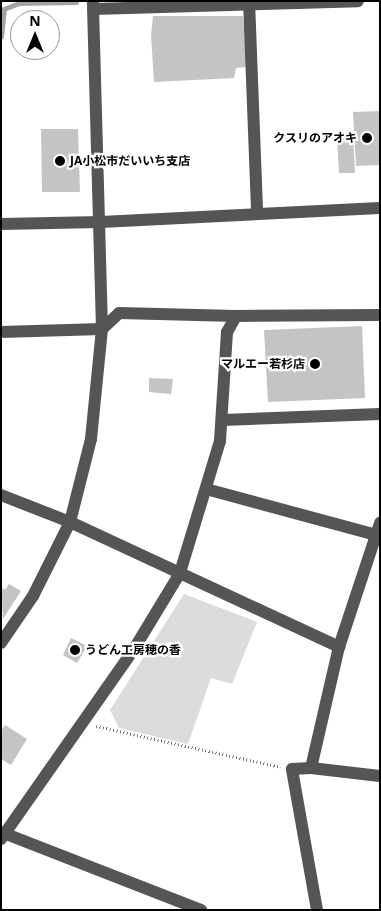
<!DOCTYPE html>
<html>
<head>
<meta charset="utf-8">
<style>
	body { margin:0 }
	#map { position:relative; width:381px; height:911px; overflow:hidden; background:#fff; font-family:"Noto Sans","Noto Sans JP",sans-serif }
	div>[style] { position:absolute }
	.green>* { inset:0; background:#dcdcdc }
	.stream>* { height:4.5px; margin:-2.25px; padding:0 2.25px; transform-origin:2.25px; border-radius:2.25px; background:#a3a3a3 }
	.building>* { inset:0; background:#c4c4c4 }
	.path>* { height:2.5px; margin-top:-1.25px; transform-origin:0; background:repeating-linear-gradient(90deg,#777 0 1px,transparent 0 3.5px) }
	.minor>* { height:12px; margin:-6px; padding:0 6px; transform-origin:6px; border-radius:6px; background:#555 }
	.dots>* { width:14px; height:14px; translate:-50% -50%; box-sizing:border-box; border:2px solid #fff; border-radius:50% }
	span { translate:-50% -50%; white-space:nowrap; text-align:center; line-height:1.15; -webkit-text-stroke:4.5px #fff; paint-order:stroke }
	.poi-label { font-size:12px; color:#000; font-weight:700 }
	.right { translate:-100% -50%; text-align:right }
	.left { translate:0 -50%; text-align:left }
	.frame { position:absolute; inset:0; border:2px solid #000; pointer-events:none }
	.north { position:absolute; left:10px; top:10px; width:50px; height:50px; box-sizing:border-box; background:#fff; border:1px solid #999; border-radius:50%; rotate:0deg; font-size:14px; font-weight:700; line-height:20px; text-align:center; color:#000 }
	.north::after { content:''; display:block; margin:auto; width:18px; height:22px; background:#000; clip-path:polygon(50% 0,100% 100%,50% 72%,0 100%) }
</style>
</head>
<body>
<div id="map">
	<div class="green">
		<div style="clip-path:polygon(184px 594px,257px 622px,232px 684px,211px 678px,188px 744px,119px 728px,110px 710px)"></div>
	</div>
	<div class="stream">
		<div style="left:1px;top:10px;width:19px;rotate:-21deg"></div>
		<div style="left:19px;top:3px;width:57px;rotate:-1deg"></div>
		<div style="left:1px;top:37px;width:27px;rotate:-84deg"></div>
	</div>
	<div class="building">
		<div style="clip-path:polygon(153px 16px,243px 16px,247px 67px,236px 68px,234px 78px,154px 82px,151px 35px)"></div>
		<div style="clip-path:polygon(380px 111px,380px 165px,356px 166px,353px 112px)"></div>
		<div style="clip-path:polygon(41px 129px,78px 129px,80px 192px,42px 192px)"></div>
		<div style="clip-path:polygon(337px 136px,353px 136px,355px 173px,339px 173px)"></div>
		<div style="clip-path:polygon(362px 326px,365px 398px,268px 402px,264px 330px)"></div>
		<div style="clip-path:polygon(149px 378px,173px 379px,171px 394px,149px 392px)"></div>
		<div style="clip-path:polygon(9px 584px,21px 591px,3px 619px,1px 587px,5px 590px)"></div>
		<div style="clip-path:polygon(71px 638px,87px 646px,77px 663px,63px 655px)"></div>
		<div style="clip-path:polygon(5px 725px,27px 739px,11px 765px,1px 759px,1px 731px)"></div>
	</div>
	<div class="path">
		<div style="left:96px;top:726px;width:189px;rotate:12.5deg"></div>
	</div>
	<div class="minor">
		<div style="left:249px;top:1px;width:212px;rotate:87.8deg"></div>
		<div style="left:94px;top:9px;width:264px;rotate:-1.7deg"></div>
		<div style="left:1px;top:224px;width:100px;rotate:-1.1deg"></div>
		<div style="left:101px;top:222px;width:279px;rotate:-2.9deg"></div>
		<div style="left:236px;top:316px;width:144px;rotate:-0.4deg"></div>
		<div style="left:1px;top:332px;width:101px;rotate:-1.7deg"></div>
		<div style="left:102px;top:329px;width:23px;rotate:-43deg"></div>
		<div style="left:119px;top:313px;width:117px;rotate:1.5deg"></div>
		<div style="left:236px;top:316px;width:18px;rotate:119deg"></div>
		<div style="left:227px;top:332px;width:109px;rotate:93.7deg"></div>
		<div style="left:220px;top:441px;width:138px;rotate:106.9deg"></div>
		<div style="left:180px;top:573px;width:89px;rotate:121.2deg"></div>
		<div style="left:134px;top:649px;width:232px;rotate:125deg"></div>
		<div style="left:222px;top:420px;width:158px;rotate:-2.2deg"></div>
		<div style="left:206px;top:489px;width:176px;rotate:15.1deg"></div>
		<div style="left:1px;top:495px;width:74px;rotate:21.4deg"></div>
		<div style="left:70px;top:522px;width:297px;rotate:24.9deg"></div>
		<div style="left:1px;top:643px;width:57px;rotate:-55.8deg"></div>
		<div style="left:33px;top:596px;width:83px;rotate:-63.4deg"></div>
		<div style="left:70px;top:522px;width:86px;rotate:-75.8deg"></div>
		<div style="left:91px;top:439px;width:111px;rotate:-84.3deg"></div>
		<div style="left:102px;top:329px;width:328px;rotate:-91.6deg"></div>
		<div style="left:311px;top:768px;width:124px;rotate:-77deg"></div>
		<div style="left:339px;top:647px;width:131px;rotate:-71.7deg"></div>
		<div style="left:1px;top:832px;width:215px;rotate:21.3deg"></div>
		<div style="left:317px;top:910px;width:143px;rotate:-100.1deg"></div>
		<div style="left:292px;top:769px;width:19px;rotate:-3deg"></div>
		<div style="left:311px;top:768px;width:69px;rotate:6.6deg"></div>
	</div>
	<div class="dots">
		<div style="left:367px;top:138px;background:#000"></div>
		<div style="left:60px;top:161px;background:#000"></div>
		<div style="left:315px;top:364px;background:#000"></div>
		<div style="left:75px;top:650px;background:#000"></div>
	</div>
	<div class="poi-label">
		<span class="right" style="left:357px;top:138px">クスリのアオキ</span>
		<span class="left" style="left:70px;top:161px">JA小松市だいいち支店</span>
		<span class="right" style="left:305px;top:364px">マルエー若杉店</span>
		<span class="left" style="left:85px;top:650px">うどん工房穂の香</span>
	</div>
	<div class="frame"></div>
	<div class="north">N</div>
</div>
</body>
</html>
